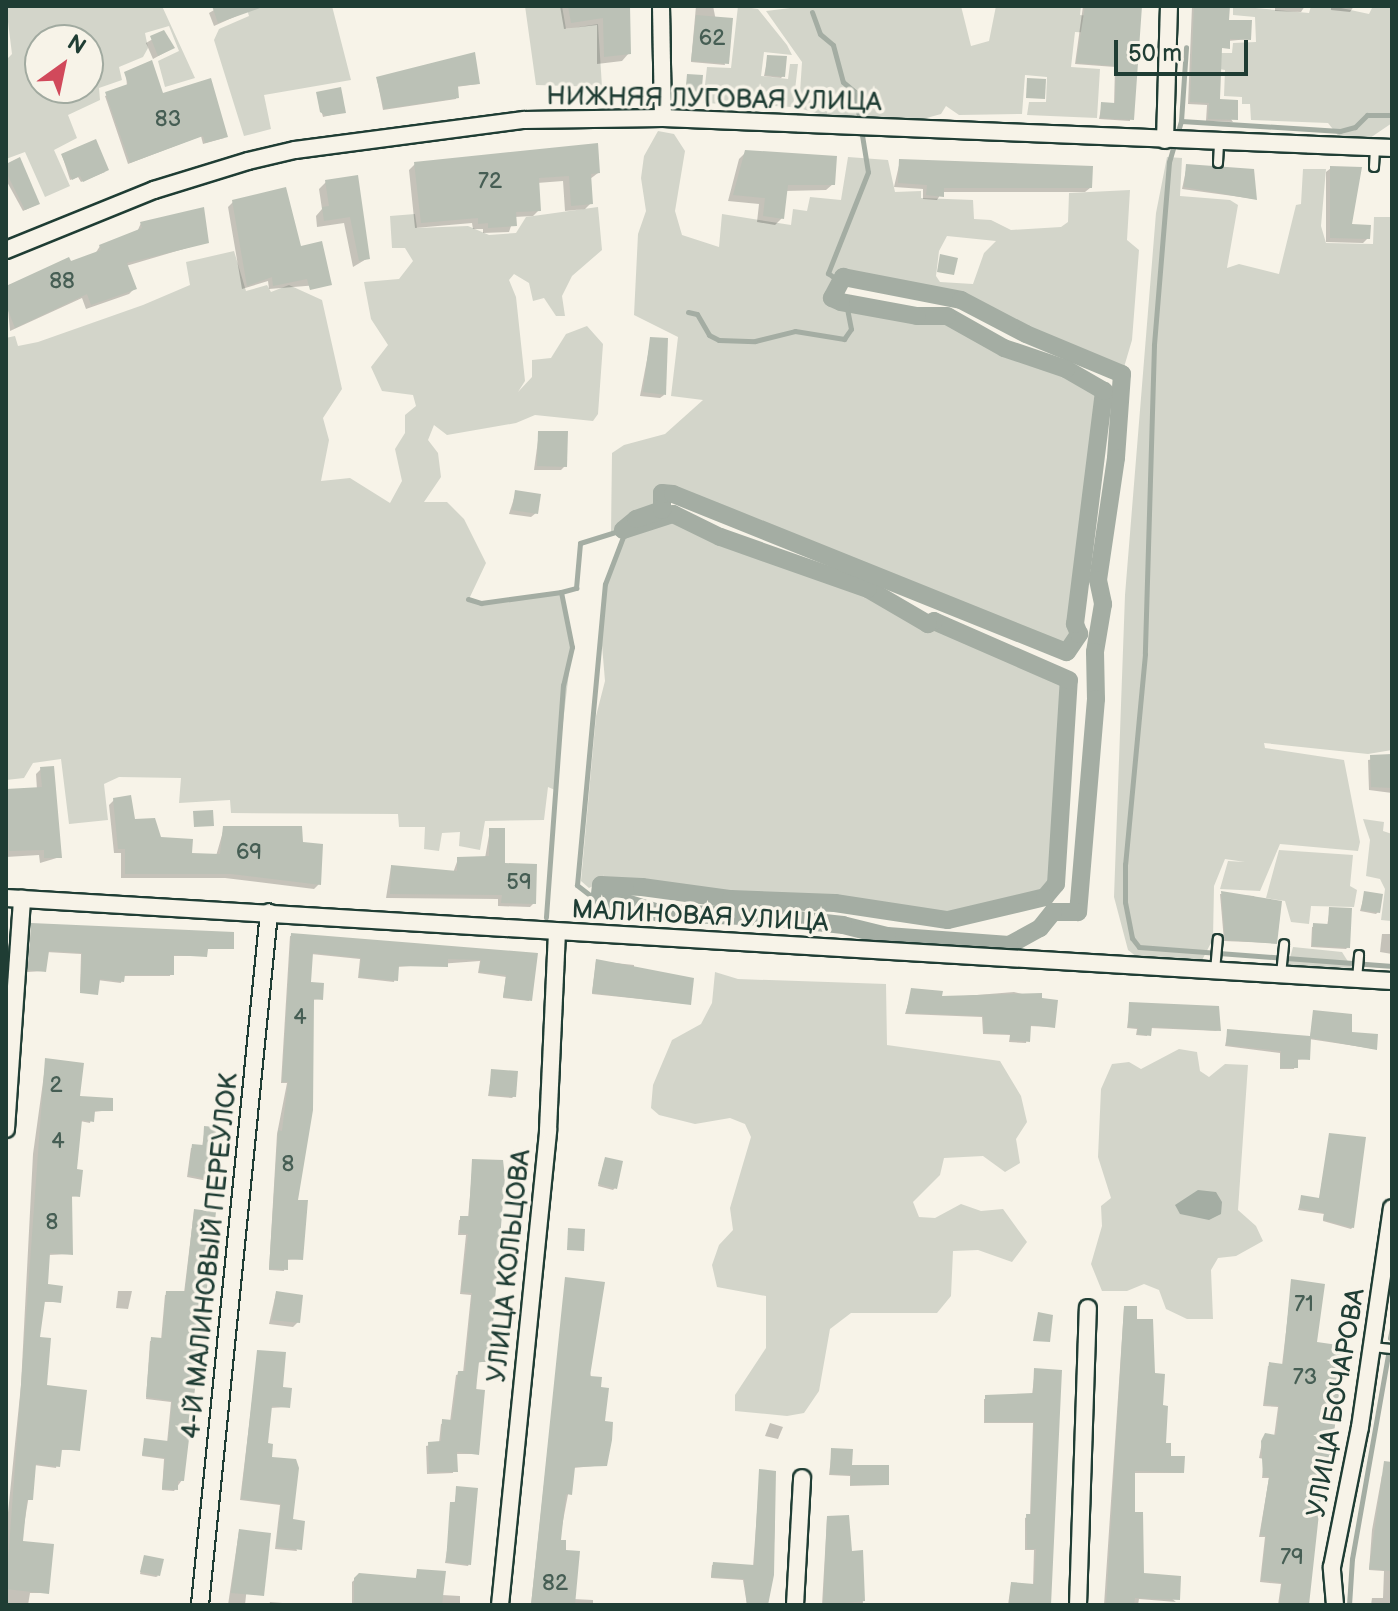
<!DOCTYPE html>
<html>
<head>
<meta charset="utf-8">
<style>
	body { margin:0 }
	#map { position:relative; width:1398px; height:1611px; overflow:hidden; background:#f7f3e8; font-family:"Balsamiq Sans",sans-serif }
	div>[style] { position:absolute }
	.green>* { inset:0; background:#d3d5ca }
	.water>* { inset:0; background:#a4ada3 }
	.shadow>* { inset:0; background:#0003 }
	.stream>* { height:5px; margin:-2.5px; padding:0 2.5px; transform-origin:2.5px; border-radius:2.5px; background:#a4ada3 }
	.canal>* { height:18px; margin:-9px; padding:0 9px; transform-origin:9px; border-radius:9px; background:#a4ada3 }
	.building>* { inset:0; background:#bbc1b6 }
	.roads { filter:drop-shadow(2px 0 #1f3d34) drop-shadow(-2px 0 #1f3d34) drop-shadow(0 2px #1f3d34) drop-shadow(0 -2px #1f3d34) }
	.lane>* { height:8px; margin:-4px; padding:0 4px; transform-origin:4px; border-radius:4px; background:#f7f3e8 }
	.street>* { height:16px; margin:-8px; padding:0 8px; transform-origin:8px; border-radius:8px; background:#f7f3e8 }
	span { translate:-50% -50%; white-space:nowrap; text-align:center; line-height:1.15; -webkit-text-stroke:7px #f7f3e8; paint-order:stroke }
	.number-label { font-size:22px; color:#465e54 }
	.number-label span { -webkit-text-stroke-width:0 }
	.street-label { font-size:26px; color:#1f3d34 }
	.frame { position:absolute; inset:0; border:8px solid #1f3d34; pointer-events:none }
	.north { position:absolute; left:24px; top:24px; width:80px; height:80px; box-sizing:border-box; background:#f7f3e8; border:2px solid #a1aaa0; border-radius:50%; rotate:33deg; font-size:22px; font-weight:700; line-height:32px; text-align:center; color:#1f3d34 }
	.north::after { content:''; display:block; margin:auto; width:28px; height:36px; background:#d1495b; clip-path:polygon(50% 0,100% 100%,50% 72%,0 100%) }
	.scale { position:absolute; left:1114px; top:40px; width:134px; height:36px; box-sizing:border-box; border:4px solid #1f3d34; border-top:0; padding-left:10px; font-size:24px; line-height:28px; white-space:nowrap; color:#1f3d34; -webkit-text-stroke:6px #f7f3e8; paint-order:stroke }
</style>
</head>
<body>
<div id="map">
	<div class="green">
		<div style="clip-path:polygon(evenodd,6px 6px,162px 6px,195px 78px,165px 87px,158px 61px,179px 51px,169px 26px,145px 33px,148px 48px,143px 57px,119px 67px,122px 80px,99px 88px,100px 100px,68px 115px,77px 138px,54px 150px,70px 186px,45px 197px,25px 152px,6px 159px,6px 60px,12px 54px,6px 6px,40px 40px,88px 40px,88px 88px,40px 88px,40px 40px)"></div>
		<div style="clip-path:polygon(246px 6px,332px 6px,351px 80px,264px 95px,271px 129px,244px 136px,214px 40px,219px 29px,249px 16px)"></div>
		<div style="clip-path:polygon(525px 6px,562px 6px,566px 29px,598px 24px,602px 87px,536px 85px)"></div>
		<div style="clip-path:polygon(738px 6px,758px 9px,787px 45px,792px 55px,764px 52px,761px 76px,788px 79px,790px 64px,798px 64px,793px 107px,703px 103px,707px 67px,731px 68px)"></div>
		<div style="clip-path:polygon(806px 6px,961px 6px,971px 46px,989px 41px,996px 6px,1081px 6px,1080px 15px,1096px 17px,1094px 33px,1075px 32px,1071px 67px,1100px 69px,1097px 118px,1027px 115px,1029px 102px,1046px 102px,1047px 77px,1025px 75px,1022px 114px,959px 115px,946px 106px,941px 114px,923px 119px,823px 115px,799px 108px,802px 62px,766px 11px)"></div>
		<div style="clip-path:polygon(1233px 6px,1309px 13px,1311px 6px,1332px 6px,1369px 14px,1373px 6px,1392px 6px,1392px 123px,1370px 138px,1351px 140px,1340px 138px,1328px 123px,1251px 120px,1250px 104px,1242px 104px,1242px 97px,1224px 96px,1225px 70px,1214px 68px,1214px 53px,1232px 53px,1233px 43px,1256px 42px,1255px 17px,1233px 15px)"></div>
		<div style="clip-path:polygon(evenodd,658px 131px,674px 134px,685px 151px,675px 211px,682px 235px,719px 247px,722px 214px,791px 225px,793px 209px,807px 211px,810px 197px,841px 200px,848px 157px,888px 160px,895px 192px,921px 191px,921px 198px,973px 200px,974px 219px,991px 220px,1011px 230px,1061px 227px,1068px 222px,1069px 193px,1130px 190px,1127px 240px,1139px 250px,1132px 340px,1122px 374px,1026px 334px,961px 300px,844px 277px,832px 297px,917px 316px,947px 316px,1004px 348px,1066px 369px,1104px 391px,1075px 624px,1079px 634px,1067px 652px,673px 494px,662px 494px,662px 510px,611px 534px,612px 453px,624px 445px,665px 434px,703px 400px,671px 396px,678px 337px,634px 315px,638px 234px,646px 211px,641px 178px,644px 156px,658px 131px,947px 236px,996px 241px,984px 253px,973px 284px,940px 282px,936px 276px,939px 251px,947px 236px)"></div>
		<div style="clip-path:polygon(1167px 157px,1182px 158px,1180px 196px,1230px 200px,1238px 205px,1227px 268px,1239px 264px,1279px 274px,1296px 205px,1301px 204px,1303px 169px,1326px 169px,1321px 226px,1326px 243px,1373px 244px,1374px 217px,1392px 217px,1392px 750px,1368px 754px,1264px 743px,1265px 748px,1344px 760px,1360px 842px,1358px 851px,1280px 844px,1260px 891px,1220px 889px,1228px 861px,1245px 862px,1225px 859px,1214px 886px,1213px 939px,1200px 964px,1137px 957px,1128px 950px,1114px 897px,1125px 595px,1156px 213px)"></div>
		<div style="clip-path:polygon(598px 207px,602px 250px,572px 276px,562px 296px,565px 316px,556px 316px,544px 298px,533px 301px,529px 283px,514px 274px,509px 280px,516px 297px,525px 381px,518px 392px,532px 377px,532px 360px,551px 358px,566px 334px,587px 326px,603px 344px,598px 414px,593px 421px,535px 415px,516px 423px,447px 435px,434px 425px,428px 440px,438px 453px,441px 477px,424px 502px,447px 502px,464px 519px,486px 563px,469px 599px,482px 603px,561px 592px,572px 647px,555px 790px,548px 787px,544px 820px,485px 821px,480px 850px,459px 846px,460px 832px,442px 833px,439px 851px,424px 849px,425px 827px,399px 827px,398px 814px,231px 813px,230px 800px,179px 803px,181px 778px,119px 777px,104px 784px,108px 820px,69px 824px,61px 759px,33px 763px,24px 778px,6px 780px,6px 338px,15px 336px,18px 346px,38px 342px,143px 305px,190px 285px,186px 262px,234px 251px,246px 291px,267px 285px,271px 292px,289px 285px,322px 300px,342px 389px,323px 418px,329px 440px,321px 481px,350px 478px,390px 503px,402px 481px,395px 449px,405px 433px,405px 415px,416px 406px,413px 395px,382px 391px,371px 367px,388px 345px,371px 319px,364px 282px,399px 279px,413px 261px,405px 248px,392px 248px,390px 216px,415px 214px,417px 228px,468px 226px,489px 235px,516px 233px,526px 217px)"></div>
		<div style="clip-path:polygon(673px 514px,720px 537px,868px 589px,928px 624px,934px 621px,1069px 680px,1056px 883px,1045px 897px,948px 920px,835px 903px,601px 885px,604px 874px,601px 882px,589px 888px,581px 881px,596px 716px,605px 681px,600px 621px,605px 584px,628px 529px)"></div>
		<div style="clip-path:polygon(1363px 819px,1384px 822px,1383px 831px,1392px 834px,1391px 921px,1381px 920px,1385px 889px,1380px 879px,1366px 876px,1370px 840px)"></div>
		<div style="clip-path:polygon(1279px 850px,1353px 855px,1350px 886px,1357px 890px,1354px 907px,1311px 906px,1309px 924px,1291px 922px,1285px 901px,1266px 898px)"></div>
		<div style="clip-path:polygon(1293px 947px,1342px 952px,1352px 968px,1288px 965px)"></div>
		<div style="clip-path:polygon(715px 972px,738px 979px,886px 984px,887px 1045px,1000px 1061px,1021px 1096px,1027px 1122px,1016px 1139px,1020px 1163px,1005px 1172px,983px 1156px,944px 1158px,940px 1175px,913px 1202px,919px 1217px,935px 1218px,961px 1204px,981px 1211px,1003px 1209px,1027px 1242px,1012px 1262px,978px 1250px,953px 1251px,951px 1296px,937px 1313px,851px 1313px,830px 1329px,819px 1391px,804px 1413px,787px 1416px,735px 1411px,735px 1395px,766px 1348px,766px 1296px,717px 1287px,712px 1265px,719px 1245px,733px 1230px,730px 1208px,751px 1137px,745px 1124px,730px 1118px,695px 1124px,659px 1115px,651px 1108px,653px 1085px,672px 1040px,701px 1024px,712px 1003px)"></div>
		<div style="clip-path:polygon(1179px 1049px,1197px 1052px,1200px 1071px,1209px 1077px,1225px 1064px,1248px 1065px,1238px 1210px,1256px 1226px,1263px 1241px,1236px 1256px,1218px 1258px,1211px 1270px,1213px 1319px,1187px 1319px,1166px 1309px,1159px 1290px,1144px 1284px,1127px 1291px,1102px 1291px,1091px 1264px,1102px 1226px,1101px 1206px,1111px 1198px,1098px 1157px,1101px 1089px,1112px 1064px,1129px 1062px,1141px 1069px)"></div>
	</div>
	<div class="water">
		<div style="clip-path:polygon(1198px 1190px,1216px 1192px,1222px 1202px,1221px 1214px,1209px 1220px,1180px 1214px,1175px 1205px)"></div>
	</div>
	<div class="shadow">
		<div style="clip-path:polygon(221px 6px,240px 6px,243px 13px,214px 26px,209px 13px)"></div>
		<div style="clip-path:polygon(560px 6px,628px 6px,629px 53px,622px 61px,597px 64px,597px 25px,564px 29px)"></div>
		<div style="clip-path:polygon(696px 6px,713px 6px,725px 65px,691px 62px)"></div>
		<div style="clip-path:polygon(1083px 6px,1138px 6px,1130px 121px,1099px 119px,1102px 104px,1114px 105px,1115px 67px,1075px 64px)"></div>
		<div style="clip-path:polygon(1192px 6px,1228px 6px,1227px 22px,1249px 39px,1228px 41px,1220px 50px,1218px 101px,1233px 122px,1206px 121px,1207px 105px,1188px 104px)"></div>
		<div style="clip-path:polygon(1275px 6px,1305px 6px,1301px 12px,1275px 11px)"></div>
		<div style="clip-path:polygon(1331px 6px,1354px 6px,1350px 12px,1331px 10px)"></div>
		<div style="clip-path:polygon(163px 33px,173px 48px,153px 59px,146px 43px)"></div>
		<div style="clip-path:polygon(768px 57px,783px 76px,781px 78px,764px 76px)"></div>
		<div style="clip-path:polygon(126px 73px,162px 95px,224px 138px,203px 144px,201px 136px,128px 164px,105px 96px,127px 87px)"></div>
		<div style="clip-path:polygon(688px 76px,699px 99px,697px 100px,684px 99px)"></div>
		<div style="clip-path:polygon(377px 79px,478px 84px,456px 87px,456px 99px,383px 110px)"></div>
		<div style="clip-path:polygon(317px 94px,344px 112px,323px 117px)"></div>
		<div style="clip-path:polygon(746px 152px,833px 184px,826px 190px,785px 191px,782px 218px,775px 225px,757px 222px,759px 204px,728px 201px,739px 159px)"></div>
		<div style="clip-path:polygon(62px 155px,105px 172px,81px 182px,78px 177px,70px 180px)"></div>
		<div style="clip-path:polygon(900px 161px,1090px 188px,1085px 192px,942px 192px,937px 200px,923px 199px,923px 189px,894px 187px)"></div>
		<div style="clip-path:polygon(415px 164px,598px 173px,590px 179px,591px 203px,585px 209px,565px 211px,563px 181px,537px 183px,539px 210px,533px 216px,514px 217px,509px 232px,483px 233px,483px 229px,473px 229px,472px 223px,415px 228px,409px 170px)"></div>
		<div style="clip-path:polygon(6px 166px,36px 205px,23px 211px,6px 180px)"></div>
		<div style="clip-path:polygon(1187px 166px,1255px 199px,1182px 189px)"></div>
		<div style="clip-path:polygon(1331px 168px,1350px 226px,1368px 238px,1363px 243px,1326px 242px,1326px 172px)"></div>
		<div style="clip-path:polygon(356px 178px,368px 258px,353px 267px,344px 223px,317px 227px,316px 216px,322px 209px,319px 189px,326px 182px)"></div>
		<div style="clip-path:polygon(233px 202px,300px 249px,330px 284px,269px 289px,268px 281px,242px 289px,228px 207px)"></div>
		<div style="clip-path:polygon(141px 223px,207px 242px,126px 266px,134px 289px,129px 294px,86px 309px,82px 298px,10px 331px,6px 286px,95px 254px,100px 246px,137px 232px)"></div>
		<div style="clip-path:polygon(651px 339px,664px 395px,660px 398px,640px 396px)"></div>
		<div style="clip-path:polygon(539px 433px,565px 466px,561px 470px,534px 470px)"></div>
		<div style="clip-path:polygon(516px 492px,536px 513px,531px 517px,509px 514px)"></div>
		<div style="clip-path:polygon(1392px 756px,1392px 793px,1369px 790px,1368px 760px)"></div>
		<div style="clip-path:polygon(41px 769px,60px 857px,40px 863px,39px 855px,6px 857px,6px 792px,37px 790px,36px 774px)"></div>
		<div style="clip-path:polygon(114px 800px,133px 821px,190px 855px,216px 856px,224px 828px,319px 884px,314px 889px,225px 878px,121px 878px,121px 853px,114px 853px,109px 805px)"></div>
		<div style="clip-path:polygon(490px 830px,503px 865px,534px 903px,530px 907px,498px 906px,498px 899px,386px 898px,391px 867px,453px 873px,458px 859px,485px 858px)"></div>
		<div style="clip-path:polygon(1365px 893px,1378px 912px,1376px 914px,1360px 911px)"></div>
		<div style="clip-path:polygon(1220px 894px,1254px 896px,1275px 943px,1224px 941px)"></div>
		<div style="clip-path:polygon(1330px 909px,1348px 947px,1346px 949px,1311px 947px,1312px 927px,1327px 926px)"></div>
		<div style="clip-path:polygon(32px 925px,198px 947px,205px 956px,172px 956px,170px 976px,123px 976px,121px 983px,97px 980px,96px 993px,80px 991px,81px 954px,46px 952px,44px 971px,27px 972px)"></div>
		<div style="clip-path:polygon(1382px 934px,1392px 934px,1392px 954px,1380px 952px)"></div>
		<div style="clip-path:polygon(290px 936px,536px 955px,529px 1001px,503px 998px,506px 977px,478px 973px,480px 961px,397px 967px,394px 982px,358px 978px,360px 959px,311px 954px,309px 984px,321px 999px,312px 1000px,296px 1201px,301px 1259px,286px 1260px,284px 1271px,269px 1270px,277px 1134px,287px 1083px,281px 1083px)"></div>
		<div style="clip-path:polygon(596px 961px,634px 965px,634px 972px,689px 1004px,592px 994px)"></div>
		<div style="clip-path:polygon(912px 991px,940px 998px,1014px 992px,1056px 1002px,1053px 1027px,1029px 1026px,1026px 1043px,1009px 1042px,1010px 1035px,983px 1034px,982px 1017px,905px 1014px)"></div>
		<div style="clip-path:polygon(1130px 1004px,1219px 1031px,1150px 1028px,1147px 1036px,1136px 1035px,1137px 1029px,1127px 1028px)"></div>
		<div style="clip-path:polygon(1314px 1012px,1375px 1049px,1309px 1039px,1308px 1059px,1296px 1060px,1294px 1069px,1280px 1069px,1280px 1053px,1225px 1046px,1228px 1031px,1310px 1038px)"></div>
		<div style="clip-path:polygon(46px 1060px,77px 1098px,111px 1110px,93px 1112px,90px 1123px,80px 1121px,74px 1170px,78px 1196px,70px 1197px,71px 1254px,48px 1255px,46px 1286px,59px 1302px,43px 1302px,38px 1339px,45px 1387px,78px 1450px,60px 1450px,56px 1468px,34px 1465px,21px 1543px,47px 1593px,30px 1593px,28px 1605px,6px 1605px,6px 1532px,21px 1385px,33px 1154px)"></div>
		<div style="clip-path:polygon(492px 1071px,514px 1096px,512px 1098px,488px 1096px)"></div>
		<div style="clip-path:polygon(205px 1128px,215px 1180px,213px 1182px,187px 1177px,191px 1148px,202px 1147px)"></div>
		<div style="clip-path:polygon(1330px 1135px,1353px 1227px,1351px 1229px,1323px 1221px,1324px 1214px,1298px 1210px,1302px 1197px,1319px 1200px)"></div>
		<div style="clip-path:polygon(605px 1159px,615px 1188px,613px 1190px,598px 1186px)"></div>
		<div style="clip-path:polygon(473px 1161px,488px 1361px,476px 1363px,477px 1454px,455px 1454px,453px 1473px,427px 1474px,426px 1446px,439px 1443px,441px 1424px,450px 1422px,456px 1375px,463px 1373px,471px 1295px,460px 1294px,466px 1235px,458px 1235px,459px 1220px,468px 1218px)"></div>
		<div style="clip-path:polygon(194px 1211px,182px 1480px,174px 1491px,162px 1490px,164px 1459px,142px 1456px,145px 1440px,167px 1443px,171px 1402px,146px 1399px,150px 1341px,161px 1340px,165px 1295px,184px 1293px)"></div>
		<div style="clip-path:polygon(566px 1280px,603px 1423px,605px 1465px,573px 1468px,559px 1542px,573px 1599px,593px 1600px,593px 1605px,531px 1605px)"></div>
		<div style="clip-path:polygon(1292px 1281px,1315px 1344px,1326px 1468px,1322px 1470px,1306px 1605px,1278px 1605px,1281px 1584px,1260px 1582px,1265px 1537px,1259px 1537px,1269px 1478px,1262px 1478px,1264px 1459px,1259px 1458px,1263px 1437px,1274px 1437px,1278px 1407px,1263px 1406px,1268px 1366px,1282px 1365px)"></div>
		<div style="clip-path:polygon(118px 1291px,132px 1291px,128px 1309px,116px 1308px)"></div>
		<div style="clip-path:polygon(276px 1293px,298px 1322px,293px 1327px,269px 1324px)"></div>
		<div style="clip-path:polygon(1124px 1308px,1135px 1321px,1153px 1375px,1164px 1445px,1182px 1473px,1133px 1473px,1133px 1513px,1142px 1575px,1176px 1602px,1139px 1599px,1138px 1605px,1104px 1605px)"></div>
		<div style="clip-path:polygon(258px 1352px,288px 1407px,270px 1408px,266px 1445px,297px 1551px,275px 1549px,280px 1505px,240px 1500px)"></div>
		<div style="clip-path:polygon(1035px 1370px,1060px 1371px,1048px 1605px,1008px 1605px,1011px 1584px,1033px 1586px,1034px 1550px,1025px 1550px,1025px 1518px,1030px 1516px,1033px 1423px,984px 1423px,984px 1399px,1032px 1395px)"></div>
		<div style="clip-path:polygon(770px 1423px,783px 1427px,778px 1439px,765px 1436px)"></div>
		<div style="clip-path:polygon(832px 1450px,850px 1467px,887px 1485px,850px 1486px,850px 1476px,829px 1475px)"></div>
		<div style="clip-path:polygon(760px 1471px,769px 1519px,775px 1520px,774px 1544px,766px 1605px,747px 1605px,743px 1580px,711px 1578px,712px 1565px,753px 1567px)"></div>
		<div style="clip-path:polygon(1392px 1472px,1392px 1605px,1371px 1605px,1372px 1598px,1383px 1598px,1384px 1571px,1369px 1570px,1372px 1530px,1382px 1475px)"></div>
		<div style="clip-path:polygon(457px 1488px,469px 1564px,468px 1566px,445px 1563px)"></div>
		<div style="clip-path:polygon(827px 1518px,850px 1553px,861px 1552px,863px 1605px,822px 1605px)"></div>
		<div style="clip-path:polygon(239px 1531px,250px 1558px,245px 1605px,228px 1605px)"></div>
		<div style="clip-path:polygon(144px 1557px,158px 1576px,156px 1577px,140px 1574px)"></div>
		<div style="clip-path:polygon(418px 1571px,442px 1595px,460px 1596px,460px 1605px,352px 1605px,352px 1582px,360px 1575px,415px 1580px)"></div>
		<div style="clip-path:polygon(270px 1602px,295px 1604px,295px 1605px,269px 1605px)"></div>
	</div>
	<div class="stream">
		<div style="left:812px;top:12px;width:23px;rotate:70deg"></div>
		<div style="left:820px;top:34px;width:17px;rotate:40deg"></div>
		<div style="left:833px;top:45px;width:38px;rotate:75deg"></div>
		<div style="left:843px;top:82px;width:16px;rotate:40deg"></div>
		<div style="left:855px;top:92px;width:81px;rotate:80.8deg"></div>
		<div style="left:868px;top:172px;width:109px;rotate:111.6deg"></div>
		<div style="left:828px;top:273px;width:15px;rotate:37deg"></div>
		<div style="left:1392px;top:115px;width:25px;rotate:180deg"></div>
		<div style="left:1367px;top:115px;width:17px;rotate:135deg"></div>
		<div style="left:1355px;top:127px;width:16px;rotate:165deg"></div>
		<div style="left:1340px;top:131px;width:159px;rotate:-176.4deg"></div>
		<div style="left:1181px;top:121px;width:43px;rotate:106.3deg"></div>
		<div style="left:1169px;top:162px;width:184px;rotate:94.7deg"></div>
		<div style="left:1154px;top:345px;width:309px;rotate:91.7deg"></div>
		<div style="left:1145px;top:654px;width:211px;rotate:95.4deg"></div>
		<div style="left:1125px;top:864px;width:38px;rotate:90deg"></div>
		<div style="left:1125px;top:902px;width:37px;rotate:79deg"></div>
		<div style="left:1132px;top:938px;width:11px;rotate:52deg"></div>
		<div style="left:1139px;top:947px;width:254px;rotate:4.3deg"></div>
		<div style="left:1181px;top:121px;width:74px;rotate:-86.1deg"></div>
		<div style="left:688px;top:312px;width:9px;rotate:13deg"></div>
		<div style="left:697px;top:314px;width:24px;rotate:60deg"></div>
		<div style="left:709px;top:335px;width:11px;rotate:27deg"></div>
		<div style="left:719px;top:340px;width:36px;rotate:2deg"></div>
		<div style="left:755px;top:341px;width:41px;rotate:-14deg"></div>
		<div style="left:795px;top:331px;width:50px;rotate:9.3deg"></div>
		<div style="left:844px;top:339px;width:12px;rotate:-55deg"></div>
		<div style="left:851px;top:329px;width:26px;rotate:-101deg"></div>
		<div style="left:561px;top:592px;width:16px;rotate:-15deg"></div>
		<div style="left:576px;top:588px;width:45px;rotate:-84.9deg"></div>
		<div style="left:580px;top:543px;width:97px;rotate:-17.3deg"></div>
		<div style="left:468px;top:599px;width:14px;rotate:17deg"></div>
		<div style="left:481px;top:603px;width:81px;rotate:-7.8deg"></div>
		<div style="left:561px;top:592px;width:56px;rotate:78.7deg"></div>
		<div style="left:572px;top:647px;width:39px;rotate:103deg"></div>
		<div style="left:563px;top:685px;width:233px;rotate:94.2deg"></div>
		<div style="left:607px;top:897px;width:16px;rotate:-176deg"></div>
		<div style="left:591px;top:896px;width:18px;rotate:-142deg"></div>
		<div style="left:577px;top:885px;width:302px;rotate:-84.7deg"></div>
		<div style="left:605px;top:584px;width:59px;rotate:-69.1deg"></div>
		<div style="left:1390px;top:1338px;width:10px;rotate:-79deg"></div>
		<div style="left:1349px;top:1605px;width:46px;rotate:-86.3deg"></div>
		<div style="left:1352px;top:1559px;width:208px;rotate:-80deg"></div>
	</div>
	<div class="canal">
		<div style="left:843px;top:277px;width:120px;rotate:11deg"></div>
		<div style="left:961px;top:300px;width:73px;rotate:27.6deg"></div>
		<div style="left:1026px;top:334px;width:104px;rotate:22.6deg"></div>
		<div style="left:1122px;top:374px;width:84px;rotate:94.1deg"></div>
		<div style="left:1116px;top:458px;width:123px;rotate:98.4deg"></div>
		<div style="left:1098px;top:580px;width:25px;rotate:78deg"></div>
		<div style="left:1103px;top:604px;width:49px;rotate:99.5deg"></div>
		<div style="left:1095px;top:652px;width:47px;rotate:88.8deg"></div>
		<div style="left:1096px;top:699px;width:214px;rotate:94.8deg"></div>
		<div style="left:1078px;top:912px;width:25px;rotate:180deg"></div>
		<div style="left:1053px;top:912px;width:21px;rotate:129deg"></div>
		<div style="left:1040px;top:928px;width:35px;rotate:151deg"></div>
		<div style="left:1009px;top:945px;width:122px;rotate:-175.8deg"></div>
		<div style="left:887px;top:936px;width:45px;rotate:-166deg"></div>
		<div style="left:843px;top:925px;width:72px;rotate:-173.7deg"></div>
		<div style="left:771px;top:917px;width:112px;rotate:-178deg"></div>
		<div style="left:659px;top:913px;width:39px;rotate:-163deg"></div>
		<div style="left:622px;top:902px;width:23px;rotate:180deg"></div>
		<div style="left:599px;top:902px;width:17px;rotate:-83deg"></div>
		<div style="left:601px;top:885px;width:41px;rotate:2.8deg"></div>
		<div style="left:642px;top:887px;width:90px;rotate:7.7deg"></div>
		<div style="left:731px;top:899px;width:104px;rotate:2.2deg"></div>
		<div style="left:835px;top:903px;width:114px;rotate:8.6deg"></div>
		<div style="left:948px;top:920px;width:100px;rotate:-13.3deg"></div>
		<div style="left:1045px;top:897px;width:17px;rotate:-50deg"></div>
		<div style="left:1056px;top:884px;width:204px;rotate:-86.4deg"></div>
		<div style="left:1069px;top:680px;width:147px;rotate:-156.4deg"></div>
		<div style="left:934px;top:621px;width:7px;rotate:153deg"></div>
		<div style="left:928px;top:624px;width:69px;rotate:-149.7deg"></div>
		<div style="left:868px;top:589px;width:157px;rotate:-160.6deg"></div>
		<div style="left:720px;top:537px;width:52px;rotate:-153.9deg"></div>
		<div style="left:673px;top:514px;width:52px;rotate:162.3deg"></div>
		<div style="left:623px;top:530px;width:17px;rotate:-40deg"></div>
		<div style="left:636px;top:519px;width:28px;rotate:-19deg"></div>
		<div style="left:662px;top:510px;width:17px;rotate:-90deg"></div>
		<div style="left:662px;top:493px;width:11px;rotate:5deg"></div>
		<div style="left:673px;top:494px;width:424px;rotate:21.9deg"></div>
		<div style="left:1067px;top:652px;width:22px;rotate:-56deg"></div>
		<div style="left:1079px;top:634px;width:11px;rotate:-112deg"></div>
		<div style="left:1075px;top:624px;width:235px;rotate:-82.9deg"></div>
		<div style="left:1104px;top:391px;width:44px;rotate:-149.9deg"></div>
		<div style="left:1066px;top:369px;width:65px;rotate:-161.3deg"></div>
		<div style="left:1004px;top:348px;width:65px;rotate:-150.7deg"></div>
		<div style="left:947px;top:316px;width:30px;rotate:180deg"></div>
		<div style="left:917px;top:316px;width:77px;rotate:-169.6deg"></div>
		<div style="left:841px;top:302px;width:10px;rotate:-156deg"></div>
		<div style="left:832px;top:298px;width:24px;rotate:-62deg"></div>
	</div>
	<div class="building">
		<div style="clip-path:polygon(212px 6px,259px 6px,260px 8px,218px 23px)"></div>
		<div style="clip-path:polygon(568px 6px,630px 6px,631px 54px,604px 57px,603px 18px,571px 23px)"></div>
		<div style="clip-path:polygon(1085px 6px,1142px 6px,1134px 120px,1100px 118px,1101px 102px,1115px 103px,1116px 66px,1076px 63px)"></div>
		<div style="clip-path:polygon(1194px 6px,1230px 6px,1229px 20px,1252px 20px,1251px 40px,1230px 39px,1230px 49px,1222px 48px,1220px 99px,1238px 100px,1238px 120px,1208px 119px,1209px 103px,1190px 102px)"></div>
		<div style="clip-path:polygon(696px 15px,733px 18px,729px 64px,691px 61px)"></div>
		<div style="clip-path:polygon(164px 30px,175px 48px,158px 56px,150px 36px)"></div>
		<div style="clip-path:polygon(475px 52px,480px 84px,458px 86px,459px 98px,384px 109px,376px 77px)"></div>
		<div style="clip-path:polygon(767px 55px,787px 56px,785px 77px,765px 75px)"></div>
		<div style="clip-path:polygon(152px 60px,163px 93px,211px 78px,228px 137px,205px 143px,203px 136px,130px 163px,105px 92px,128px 84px,124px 72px)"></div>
		<div style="clip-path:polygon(687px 74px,703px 75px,701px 99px,685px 98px)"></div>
		<div style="clip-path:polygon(1027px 78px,1046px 79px,1045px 99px,1026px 98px)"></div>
		<div style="clip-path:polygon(341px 87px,346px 113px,326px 116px,320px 112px,316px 92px)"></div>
		<div style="clip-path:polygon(96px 139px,109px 170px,83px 182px,80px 176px,72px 180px,61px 154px)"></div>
		<div style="clip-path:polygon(598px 143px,600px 173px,591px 174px,593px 204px,571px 206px,569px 176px,539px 178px,541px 211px,516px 212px,517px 226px,488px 228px,488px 223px,478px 224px,478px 218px,421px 223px,414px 162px)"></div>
		<div style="clip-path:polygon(745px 150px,837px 156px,835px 185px,788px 185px,784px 219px,763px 216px,765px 198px,733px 195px)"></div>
		<div style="clip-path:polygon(20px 157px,40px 204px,25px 210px,6px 172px,6px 164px)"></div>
		<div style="clip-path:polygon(899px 159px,1093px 166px,1092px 188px,944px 188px,944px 197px,926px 195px,927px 185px,898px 183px)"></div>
		<div style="clip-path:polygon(1186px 164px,1254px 169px,1257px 200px,1184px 187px)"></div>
		<div style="clip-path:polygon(1330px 166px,1362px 167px,1352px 224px,1371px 225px,1370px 239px,1330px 238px)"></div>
		<div style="clip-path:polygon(358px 175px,370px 259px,359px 261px,350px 217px,324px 221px,322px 207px,329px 206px,325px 180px)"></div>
		<div style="clip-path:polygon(286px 187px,301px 246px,322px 241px,332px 285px,310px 290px,307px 279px,273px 286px,272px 277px,247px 286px,232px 200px)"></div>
		<div style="clip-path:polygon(204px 207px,209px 243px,127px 263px,137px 289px,91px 305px,87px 294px,15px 328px,6px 305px,6px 286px,69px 257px,71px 261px,101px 250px,99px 245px,142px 228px,140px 222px)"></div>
		<div style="clip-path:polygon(940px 254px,958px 258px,954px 275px,937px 272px)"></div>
		<div style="clip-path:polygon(650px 337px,668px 338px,666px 395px,643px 392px)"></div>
		<div style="clip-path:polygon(538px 431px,568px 431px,567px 467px,537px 466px)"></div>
		<div style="clip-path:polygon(515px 490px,541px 494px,538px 514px,512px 510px)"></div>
		<div style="clip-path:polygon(1392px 754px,1392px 788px,1371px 787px,1370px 755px)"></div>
		<div style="clip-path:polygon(54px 766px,62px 858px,44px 858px,44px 850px,9px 851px,6px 789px,42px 787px,40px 767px)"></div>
		<div style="clip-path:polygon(131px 795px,135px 819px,155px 818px,161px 837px,193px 839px,192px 853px,220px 854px,223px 826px,302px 826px,303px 842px,323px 844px,321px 885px,231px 874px,125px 874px,125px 849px,118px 849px,113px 798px)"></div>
		<div style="clip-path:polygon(213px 810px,214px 826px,194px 827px,193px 811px)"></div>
		<div style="clip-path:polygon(489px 828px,505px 828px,505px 863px,537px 864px,536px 904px,501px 903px,502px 895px,390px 894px,391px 865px,457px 871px,457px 857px,489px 856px)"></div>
		<div style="clip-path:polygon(1221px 891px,1282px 901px,1277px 944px,1225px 940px)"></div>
		<div style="clip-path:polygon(1364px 891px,1383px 894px,1380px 913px,1361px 910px)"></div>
		<div style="clip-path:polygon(1329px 907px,1352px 908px,1350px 948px,1312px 946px,1313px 923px,1328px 924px)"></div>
		<div style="clip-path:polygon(31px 923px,234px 932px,234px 949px,208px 949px,207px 957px,174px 955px,174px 975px,125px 975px,124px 982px,100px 979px,98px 995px,80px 993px,82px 953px,49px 951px,46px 972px,28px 970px)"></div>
		<div style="clip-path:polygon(291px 933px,538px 953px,532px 1001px,503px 997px,506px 975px,479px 972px,481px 960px,448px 959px,448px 967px,399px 966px,398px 981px,359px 977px,361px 958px,313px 953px,311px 982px,324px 983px,323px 1000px,314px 999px,313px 1110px,298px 1200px,308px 1200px,303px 1260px,288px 1259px,288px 1270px,269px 1269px,278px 1130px,282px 1131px,288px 1082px,282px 1082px)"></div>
		<div style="clip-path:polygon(596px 959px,694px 978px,691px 1005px,592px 993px)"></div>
		<div style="clip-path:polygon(911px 988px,943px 991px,942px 996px,1042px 993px,1042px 998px,1058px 1000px,1055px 1028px,1031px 1025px,1030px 1042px,1010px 1040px,1010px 1034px,984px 1033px,983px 1016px,906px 1013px)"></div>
		<div style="clip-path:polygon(1129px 1002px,1219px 1006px,1221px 1031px,1152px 1027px,1151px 1036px,1137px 1034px,1138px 1028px,1128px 1027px)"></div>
		<div style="clip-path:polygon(1313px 1010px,1352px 1014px,1352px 1032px,1378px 1034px,1377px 1050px,1311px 1038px,1310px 1060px,1298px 1059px,1298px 1068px,1280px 1068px,1281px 1051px,1226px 1045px,1227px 1029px,1310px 1036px)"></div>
		<div style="clip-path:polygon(45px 1058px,84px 1063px,80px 1096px,113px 1098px,113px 1111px,95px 1111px,94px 1122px,82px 1120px,77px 1169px,83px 1170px,80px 1197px,72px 1196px,73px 1255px,50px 1253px,48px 1284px,63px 1286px,61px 1303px,45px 1301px,40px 1337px,51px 1338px,47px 1385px,87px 1390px,80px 1451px,62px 1449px,60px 1467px,36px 1464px,33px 1500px,27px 1500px,23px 1541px,54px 1544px,49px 1594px,6px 1589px)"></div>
		<div style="clip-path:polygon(491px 1069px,518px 1071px,516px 1097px,489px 1095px)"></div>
		<div style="clip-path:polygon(204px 1126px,225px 1128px,217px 1181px,188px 1175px,192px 1144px,203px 1145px)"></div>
		<div style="clip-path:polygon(1329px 1133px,1366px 1137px,1354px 1228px,1323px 1220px,1324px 1213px,1299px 1208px,1301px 1195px,1319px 1198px)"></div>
		<div style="clip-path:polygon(605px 1157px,623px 1161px,617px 1189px,598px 1184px)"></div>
		<div style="clip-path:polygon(472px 1159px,503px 1160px,505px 1177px,490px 1362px,479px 1362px,476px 1389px,485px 1390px,479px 1455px,457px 1452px,458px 1472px,429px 1472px,428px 1442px,441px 1441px,442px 1419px,452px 1420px,458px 1371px,465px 1371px,472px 1293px,461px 1292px,468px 1234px,460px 1233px,460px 1216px,469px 1216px)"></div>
		<div style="clip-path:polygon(194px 1209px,216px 1212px,184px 1481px,178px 1481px,178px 1490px,162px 1489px,165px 1458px,142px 1455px,144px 1438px,168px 1441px,172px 1401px,146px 1397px,151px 1337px,162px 1338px,166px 1291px,185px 1291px)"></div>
		<div style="clip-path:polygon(568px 1228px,585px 1229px,584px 1251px,567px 1250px)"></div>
		<div style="clip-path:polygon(565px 1277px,605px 1282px,590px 1376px,602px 1377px,601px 1387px,609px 1388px,605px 1421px,613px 1422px,612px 1440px,607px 1466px,575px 1467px,572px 1495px,566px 1494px,561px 1540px,566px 1540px,566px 1550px,580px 1551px,575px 1605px,531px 1605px)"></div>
		<div style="clip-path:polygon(1291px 1279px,1325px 1284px,1317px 1342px,1345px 1346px,1333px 1441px,1328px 1469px,1324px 1468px,1309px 1605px,1279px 1605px,1282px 1583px,1261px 1580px,1266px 1536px,1260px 1535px,1269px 1477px,1263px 1476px,1261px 1441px,1265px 1433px,1276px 1435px,1279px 1406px,1264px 1404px,1269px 1362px,1283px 1364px)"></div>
		<div style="clip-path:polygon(276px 1291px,303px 1295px,300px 1323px,272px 1320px)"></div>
		<div style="clip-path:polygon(1124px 1306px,1137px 1306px,1137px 1319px,1153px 1319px,1155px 1373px,1165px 1374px,1163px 1405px,1168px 1406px,1166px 1443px,1171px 1443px,1171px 1456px,1185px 1456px,1184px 1473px,1135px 1471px,1135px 1512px,1143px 1512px,1144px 1573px,1181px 1576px,1180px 1600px,1135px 1598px,1134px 1605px,1106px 1605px)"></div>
		<div style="clip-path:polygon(1038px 1312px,1053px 1315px,1050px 1342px,1033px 1341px)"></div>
		<div style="clip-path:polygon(257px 1350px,286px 1352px,283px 1387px,292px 1388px,290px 1408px,272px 1406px,268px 1443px,273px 1444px,272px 1457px,296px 1459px,299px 1468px,293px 1519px,305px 1521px,302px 1550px,276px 1547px,281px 1504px,241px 1499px)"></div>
		<div style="clip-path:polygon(1034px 1368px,1062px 1370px,1051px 1605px,1009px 1605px,1011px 1582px,1034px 1584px,1036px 1549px,1027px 1549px,1026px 1514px,1031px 1514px,1034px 1422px,985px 1422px,985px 1395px,1033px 1393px)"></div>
		<div style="clip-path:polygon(831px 1448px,853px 1449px,852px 1465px,889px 1465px,889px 1485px,850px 1485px,851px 1475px,830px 1474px)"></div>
		<div style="clip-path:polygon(1384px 1461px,1392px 1462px,1392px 1571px,1369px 1569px)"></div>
		<div style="clip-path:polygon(759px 1469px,776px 1471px,774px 1575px,768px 1605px,747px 1605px,744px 1579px,711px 1577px,713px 1562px,754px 1565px)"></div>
		<div style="clip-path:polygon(456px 1486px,478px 1488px,471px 1565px,446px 1562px,450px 1502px,455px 1502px)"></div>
		<div style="clip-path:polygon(849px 1515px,852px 1551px,863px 1550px,865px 1601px,823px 1605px,827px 1516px)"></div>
		<div style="clip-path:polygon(239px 1529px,271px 1533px,264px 1596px,231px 1593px)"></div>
		<div style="clip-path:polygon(144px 1555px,164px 1559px,160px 1576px,140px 1572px)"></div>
		<div style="clip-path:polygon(417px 1569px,446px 1571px,442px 1605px,354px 1605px,354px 1578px,359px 1573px,416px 1578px)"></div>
	</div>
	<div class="roads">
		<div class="lane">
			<div style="left:1218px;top:163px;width:21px;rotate:-87deg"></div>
			<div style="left:1374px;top:167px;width:19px;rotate:-87deg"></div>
			<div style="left:1215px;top:971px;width:32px;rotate:-85deg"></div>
			<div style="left:1281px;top:974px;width:30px;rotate:-84deg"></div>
			<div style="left:1357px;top:979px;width:24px;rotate:-85deg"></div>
			<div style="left:1372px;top:1347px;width:20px;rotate:6deg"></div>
		</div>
		<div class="street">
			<div style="left:661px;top:6px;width:112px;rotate:89deg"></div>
			<div style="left:1165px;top:140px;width:134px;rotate:-88.3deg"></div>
			<div style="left:6px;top:250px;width:160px;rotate:-22.1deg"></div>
			<div style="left:154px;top:190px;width:98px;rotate:-17.1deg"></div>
			<div style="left:248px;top:161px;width:48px;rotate:-13.2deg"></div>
			<div style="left:295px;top:150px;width:231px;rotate:-7.5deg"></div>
			<div style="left:524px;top:120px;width:139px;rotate:-0.8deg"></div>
			<div style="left:663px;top:118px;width:730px;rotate:2.36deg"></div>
			<div style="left:6px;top:898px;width:1388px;rotate:3.43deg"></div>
			<div style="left:6px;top:1129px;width:231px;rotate:-86deg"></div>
			<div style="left:200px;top:1605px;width:696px;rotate:-84.31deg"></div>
			<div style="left:500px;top:1605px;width:477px;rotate:-84.2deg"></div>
			<div style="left:548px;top:1130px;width:198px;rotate:-87.4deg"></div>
			<div style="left:795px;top:1605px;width:127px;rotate:-86.8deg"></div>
			<div style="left:1078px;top:1605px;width:297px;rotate:-88.1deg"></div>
			<div style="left:1335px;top:1605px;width:38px;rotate:-95deg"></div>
			<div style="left:1332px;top:1567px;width:143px;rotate:-78.7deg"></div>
			<div style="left:1360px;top:1427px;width:221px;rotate:-81.7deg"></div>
		</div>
	</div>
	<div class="number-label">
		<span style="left:712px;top:39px">62</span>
		<span style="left:168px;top:120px">83</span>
		<span style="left:490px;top:182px">72</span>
		<span style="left:62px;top:282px">88</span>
		<span style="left:249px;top:853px">69</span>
		<span style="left:519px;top:883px">59</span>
		<span style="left:300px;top:1018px">4</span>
		<span style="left:56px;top:1086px">2</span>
		<span style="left:58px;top:1142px">4</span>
		<span style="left:288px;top:1165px">8</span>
		<span style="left:52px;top:1223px">8</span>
		<span style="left:1304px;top:1305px">71</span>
		<span style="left:1305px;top:1378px">73</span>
		<span style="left:1292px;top:1558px">79</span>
		<span style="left:555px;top:1584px">82</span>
	</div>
	<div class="street-label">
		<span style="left:714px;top:100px;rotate:1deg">НИЖНЯЯ ЛУГОВАЯ УЛИЦА</span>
		<span style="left:700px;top:917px;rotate:3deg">МАЛИНОВАЯ УЛИЦА</span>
		<span style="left:211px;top:1256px;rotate:-84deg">4-Й МАЛИНОВЫЙ ПЕРЕУЛОК</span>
		<span style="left:510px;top:1266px;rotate:-84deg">УЛИЦА КОЛЬЦОВА</span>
		<span style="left:1337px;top:1403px;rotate:-80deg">УЛИЦА БОЧАРОВА</span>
	</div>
	<div class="frame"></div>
	<div class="north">N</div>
	<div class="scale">50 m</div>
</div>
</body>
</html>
